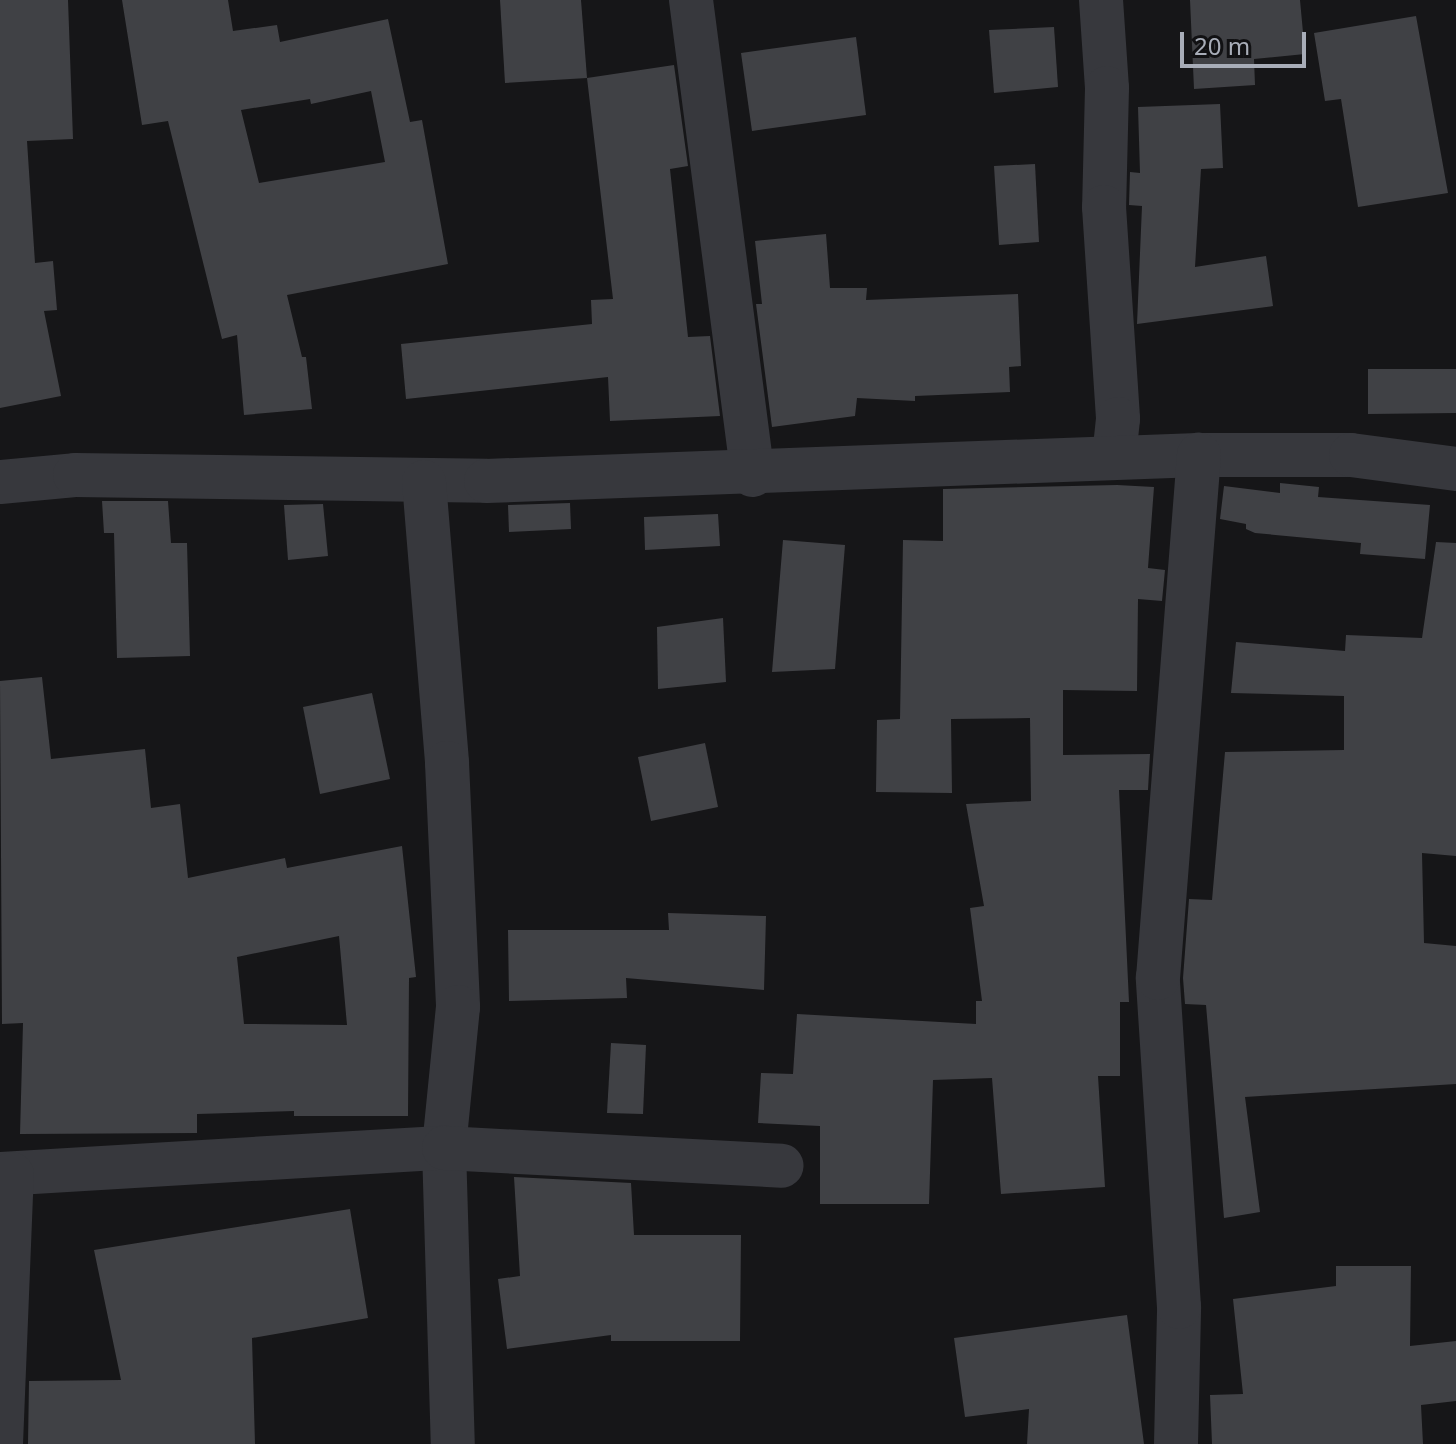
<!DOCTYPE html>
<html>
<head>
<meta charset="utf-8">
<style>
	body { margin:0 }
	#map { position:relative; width:1456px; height:1444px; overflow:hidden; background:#161618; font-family:"Noto Sans",sans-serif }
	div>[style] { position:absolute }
	.building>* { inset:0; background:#404145 }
	.minor>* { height:44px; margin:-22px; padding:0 22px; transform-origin:22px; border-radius:22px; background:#37383d }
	span { translate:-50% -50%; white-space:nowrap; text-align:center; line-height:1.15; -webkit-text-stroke:7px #111113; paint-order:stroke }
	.scale { position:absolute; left:1180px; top:32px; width:126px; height:36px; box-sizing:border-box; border:4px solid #a8adb8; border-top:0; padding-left:10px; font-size:24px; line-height:28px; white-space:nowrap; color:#a8adb8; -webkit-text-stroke:6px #111113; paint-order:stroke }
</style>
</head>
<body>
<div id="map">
	<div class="building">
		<div style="clip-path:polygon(0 0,68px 0,73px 139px,27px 141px,35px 263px,53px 261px,57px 310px,44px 311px,61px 396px,0 408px)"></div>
		<div style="clip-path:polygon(evenodd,122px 0,228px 0,233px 31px,277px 25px,280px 42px,388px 19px,410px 122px,422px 120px,448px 264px,287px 295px,302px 357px,306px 357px,312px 409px,244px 415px,237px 335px,222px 339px,168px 121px,142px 125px,122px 0,371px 91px,385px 162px,259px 183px,241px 110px,310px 99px,311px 104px,371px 91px)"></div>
		<div style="clip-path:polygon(500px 0,581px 0,587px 78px,505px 83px)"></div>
		<div style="clip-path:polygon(1190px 0,1300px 0,1305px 54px,1254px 59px,1255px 85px,1194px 89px)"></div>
		<div style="clip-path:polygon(1416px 16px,1448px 193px,1358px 207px,1341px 99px,1325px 101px,1314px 33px)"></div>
		<div style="clip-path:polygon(1054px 27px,1058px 87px,994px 93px,989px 30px)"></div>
		<div style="clip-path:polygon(856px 37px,866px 115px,752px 131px,741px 53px)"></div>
		<div style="clip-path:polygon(674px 65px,688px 166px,670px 169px,688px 337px,710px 336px,720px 416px,610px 421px,608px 377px,406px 399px,401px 344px,592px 324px,591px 300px,613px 299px,587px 78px)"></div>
		<div style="clip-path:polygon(1220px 104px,1223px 168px,1201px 169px,1195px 267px,1266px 256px,1273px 306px,1137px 324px,1142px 206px,1129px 205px,1130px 172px,1140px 173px,1138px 107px)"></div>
		<div style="clip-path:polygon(1035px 164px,1039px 242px,999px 245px,994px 166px)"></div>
		<div style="clip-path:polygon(826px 234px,830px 288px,867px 288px,866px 300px,1018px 294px,1021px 366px,1009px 367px,1010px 392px,915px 396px,915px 401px,857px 398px,855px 416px,772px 427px,756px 304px,762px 304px,755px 241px)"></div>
		<div style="clip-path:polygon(1368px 369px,1456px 369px,1456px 413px,1368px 414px)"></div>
		<div style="clip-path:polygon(1280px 483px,1319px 487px,1318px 497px,1430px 505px,1425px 559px,1360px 554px,1361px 543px,1255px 533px,1246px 529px,1246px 524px,1220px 519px,1224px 486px,1280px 493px)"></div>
		<div style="clip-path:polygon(1117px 485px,1154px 487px,1148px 568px,1165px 570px,1162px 601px,1138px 599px,1137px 691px,1063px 690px,1063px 755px,1150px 754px,1148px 790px,1119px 790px,1129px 1002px,1120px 1002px,1120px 1076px,1098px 1076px,1105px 1187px,1001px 1194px,992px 1078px,933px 1080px,929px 1204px,820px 1204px,820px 1126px,758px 1123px,761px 1073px,793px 1074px,797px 1014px,976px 1024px,976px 1001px,982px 1001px,970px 908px,984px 906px,966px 804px,1031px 801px,1030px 718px,951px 719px,952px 793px,876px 792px,877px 720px,900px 719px,903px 540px,943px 541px,943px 489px)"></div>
		<div style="clip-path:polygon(102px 501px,168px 501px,171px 543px,187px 543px,190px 656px,117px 658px,114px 533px,104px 533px)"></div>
		<div style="clip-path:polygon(570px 503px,571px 529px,509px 532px,508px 505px)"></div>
		<div style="clip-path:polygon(323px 504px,328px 556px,288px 560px,284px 505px)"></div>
		<div style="clip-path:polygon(718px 514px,720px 546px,645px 550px,644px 517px)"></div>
		<div style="clip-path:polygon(783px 540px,845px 545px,835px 669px,772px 672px)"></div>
		<div style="clip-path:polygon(1436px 542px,1456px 543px,1456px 856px,1422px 853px,1424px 943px,1456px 946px,1456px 1084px,1245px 1097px,1260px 1212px,1224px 1218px,1206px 1005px,1185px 1004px,1183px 978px,1189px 899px,1212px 900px,1225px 752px,1344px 750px,1344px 696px,1231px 693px,1236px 642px,1345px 651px,1346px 635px,1422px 638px)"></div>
		<div style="clip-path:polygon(723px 618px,726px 682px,658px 689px,657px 627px)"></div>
		<div style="clip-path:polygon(evenodd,42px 677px,51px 759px,145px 749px,151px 808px,180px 804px,188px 878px,285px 858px,287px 868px,402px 846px,416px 977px,409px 978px,408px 1116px,294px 1116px,294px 1111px,197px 1114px,197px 1133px,20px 1134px,23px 1023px,2px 1024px,0 681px,42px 677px,339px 936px,347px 1025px,244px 1024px,237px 957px,339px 936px)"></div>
		<div style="clip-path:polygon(372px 693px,390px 779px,320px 794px,303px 707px)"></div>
		<div style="clip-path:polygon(705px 743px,718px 807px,651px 821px,638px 757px)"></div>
		<div style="clip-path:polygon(668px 913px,766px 916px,764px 990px,626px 978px,627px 998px,509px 1001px,508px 930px,669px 930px)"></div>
		<div style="clip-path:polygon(611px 1043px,646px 1045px,643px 1114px,607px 1113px)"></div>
		<div style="clip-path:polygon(514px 1177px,631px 1183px,634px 1235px,741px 1235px,740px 1341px,611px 1341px,611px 1335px,507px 1349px,498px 1279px,520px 1276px)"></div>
		<div style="clip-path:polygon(350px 1209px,368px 1318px,252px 1338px,255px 1444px,28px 1444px,29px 1381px,121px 1380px,94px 1250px)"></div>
		<div style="clip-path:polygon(1336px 1266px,1411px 1266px,1410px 1346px,1456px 1341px,1456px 1401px,1421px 1405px,1423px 1444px,1212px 1444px,1210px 1395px,1243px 1394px,1233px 1299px,1336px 1286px)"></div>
		<div style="clip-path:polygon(1127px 1315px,1144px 1444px,1027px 1444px,1029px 1409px,965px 1417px,954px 1338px)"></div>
	</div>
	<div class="minor">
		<div style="left:691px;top:0;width:479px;rotate:82.6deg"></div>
		<div style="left:1101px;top:0;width:88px;rotate:86.1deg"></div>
		<div style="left:1107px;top:88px;width:119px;rotate:91.4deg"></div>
		<div style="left:1104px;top:207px;width:212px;rotate:86.2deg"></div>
		<div style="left:1118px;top:419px;width:38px;rotate:96deg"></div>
		<div style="left:0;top:482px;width:75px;rotate:-5.3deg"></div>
		<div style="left:75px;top:475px;width:411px;rotate:0.8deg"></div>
		<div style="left:486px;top:481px;width:713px;rotate:-2.09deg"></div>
		<div style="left:1199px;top:455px;width:152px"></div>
		<div style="left:1351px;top:455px;width:106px;rotate:7.6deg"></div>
		<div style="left:424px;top:482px;width:282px;rotate:85.3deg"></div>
		<div style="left:447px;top:763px;width:244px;rotate:87.4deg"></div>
		<div style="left:458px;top:1007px;width:142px;rotate:95.7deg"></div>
		<div style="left:444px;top:1148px;width:296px;rotate:88.3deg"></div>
		<div style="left:0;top:1174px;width:445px;rotate:-3.4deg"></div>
		<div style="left:444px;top:1148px;width:338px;rotate:3deg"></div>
		<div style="left:1px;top:1444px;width:270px;rotate:-87.7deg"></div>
		<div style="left:1176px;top:1444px;width:137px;rotate:-88.7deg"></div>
		<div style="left:1179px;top:1307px;width:330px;rotate:-93.7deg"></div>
		<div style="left:1158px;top:978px;width:525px;rotate:-85.52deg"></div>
	</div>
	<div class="scale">20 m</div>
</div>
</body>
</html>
